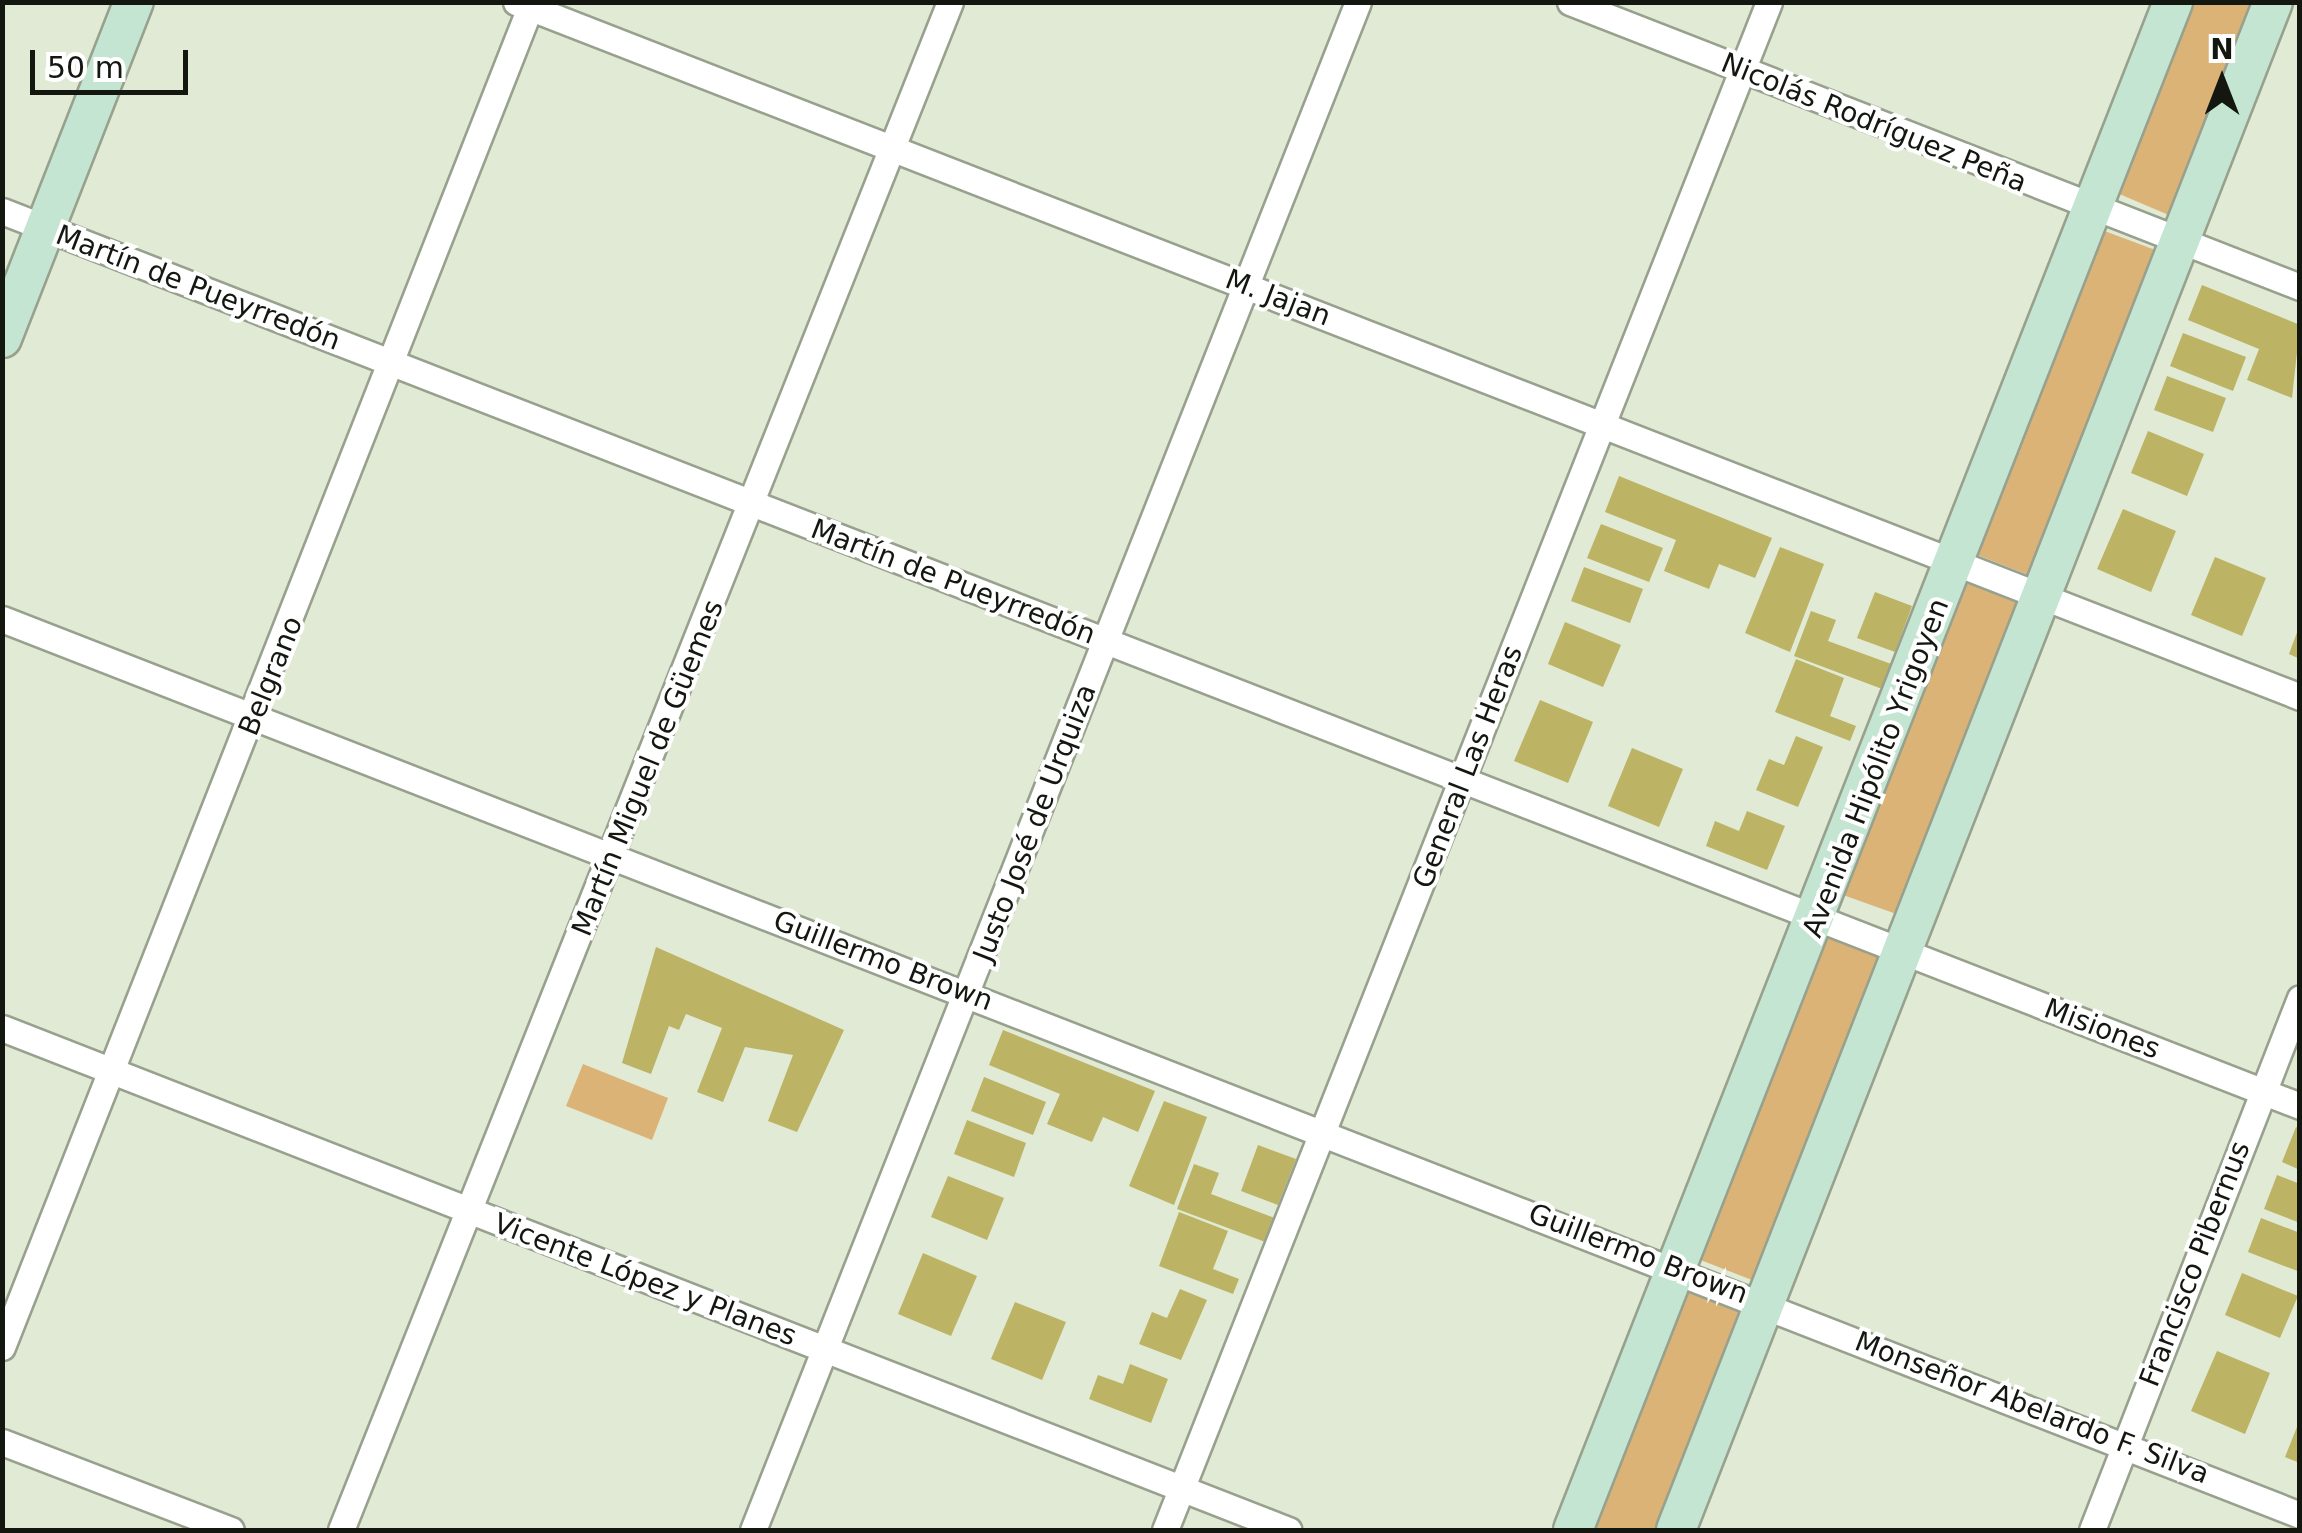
<!DOCTYPE html>
<html>
<head>
<meta charset="utf-8">
<style>
	body { margin:0 }
	#map { position:relative; width:2302px; height:1533px; overflow:hidden; background:#e0ead5; font-family:"DejaVu Sans",sans-serif }
	div>[style] { position:absolute }
	.green>* { inset:0; background:#dcb377 }
	.building>* { inset:0; background:#bcb364 }
	.roads { filter:drop-shadow(2px 0 #97a18d) drop-shadow(-2px 0 #97a18d) drop-shadow(0 2px #97a18d) drop-shadow(0 -2px #97a18d) }
	.street>* { height:25px; margin:-12.5px; padding:0 12.5px; transform-origin:12.5px; border-radius:12.5px; background:#fff }
	.secondary>* { height:38px; margin:-19px; padding:0 19px; transform-origin:19px; border-radius:19px; background:#c5e5d3 }
	span { translate:-50% -50%; white-space:nowrap; text-align:center; line-height:1.15; -webkit-text-stroke:8px #fff; paint-order:stroke }
	.street-label { font-size:28px; color:#131710 }
	.frame { position:absolute; inset:0; border:5px solid #131710; pointer-events:none }
	.north { position:absolute; left:2172px; top:30px; width:100px; height:100px; -webkit-text-stroke:8px #fff; paint-order:stroke; rotate:0deg; font-size:28px; font-weight:700; line-height:40px; text-align:center; color:#131710 }
	.north::after { content:''; display:block; margin:auto; width:35px; height:45px; background:#131710; clip-path:polygon(50% 0,100% 100%,50% 72%,0 100%) }
	.scale { position:absolute; left:30px; top:50px; width:158px; height:45px; box-sizing:border-box; border:5px solid #131710; border-top:0; padding-left:12px; font-size:30px; line-height:35px; white-space:nowrap; color:#131710; -webkit-text-stroke:8px #fff; paint-order:stroke }
</style>
</head>
<body>
<div id="map">
	<div class="green">
		<div style="clip-path:polygon(2190px 3px,2255px 3px,2171px 216px,2117px 193px)"></div>
		<div style="clip-path:polygon(2102px 230px,2158px 251px,2031px 576px,1975px 554px)"></div>
		<div style="clip-path:polygon(1963px 572px,2022px 594px,1902px 916px,1843px 895px)"></div>
		<div style="clip-path:polygon(1827px 935px,1886px 958px,1757px 1282px,1698px 1259px)"></div>
		<div style="clip-path:polygon(583px 1064px,668px 1098px,652px 1140px,566px 1106px)"></div>
		<div style="clip-path:polygon(1686px 1282px,1749px 1305px,1661px 1530px,1585px 1530px)"></div>
	</div>
	<div class="building">
		<div style="clip-path:polygon(2202px 285px,2300px 325px,2292px 398px,2247px 380px,2259px 349px,2188px 320px)"></div>
		<div style="clip-path:polygon(2183px 333px,2246px 357px,2233px 391px,2170px 366px)"></div>
		<div style="clip-path:polygon(2167px 376px,2226px 398px,2213px 432px,2154px 410px)"></div>
		<div style="clip-path:polygon(2148px 431px,2204px 454px,2187px 496px,2131px 473px)"></div>
		<div style="clip-path:polygon(1619px 476px,1772px 538px,1755px 578px,1719px 564px,1709px 589px,1664px 571px,1676px 540px,1605px 512px)"></div>
		<div style="clip-path:polygon(2123px 509px,2176px 531px,2151px 592px,2097px 569px)"></div>
		<div style="clip-path:polygon(1601px 524px,1663px 548px,1649px 582px,1587px 558px)"></div>
		<div style="clip-path:polygon(1780px 547px,1824px 564px,1790px 652px,1745px 633px)"></div>
		<div style="clip-path:polygon(2215px 557px,2266px 578px,2242px 636px,2191px 615px)"></div>
		<div style="clip-path:polygon(1584px 567px,1643px 589px,1630px 623px,1571px 601px)"></div>
		<div style="clip-path:polygon(1875px 592px,1912px 606px,1895px 652px,1857px 638px)"></div>
		<div style="clip-path:polygon(1811px 611px,1836px 620px,1828px 641px,1894px 665px,1885px 690px,1794px 656px)"></div>
		<div style="clip-path:polygon(1565px 622px,1621px 645px,1603px 687px,1548px 664px)"></div>
		<div style="clip-path:polygon(2299px 627px,2300px 627px,2300px 659px,2289px 654px)"></div>
		<div style="clip-path:polygon(1796px 659px,1844px 678px,1830px 716px,1856px 726px,1850px 741px,1775px 712px)"></div>
		<div style="clip-path:polygon(1540px 700px,1593px 722px,1568px 783px,1514px 761px)"></div>
		<div style="clip-path:polygon(1796px 736px,1823px 747px,1798px 807px,1756px 790px,1769px 759px,1784px 765px)"></div>
		<div style="clip-path:polygon(1632px 748px,1683px 769px,1659px 827px,1608px 806px)"></div>
		<div style="clip-path:polygon(1747px 811px,1785px 826px,1767px 870px,1706px 846px,1715px 821px,1739px 831px)"></div>
		<div style="clip-path:polygon(656px 947px,844px 1030px,797px 1132px,768px 1121px,793px 1055px,745px 1047px,723px 1102px,697px 1092px,722px 1028px,686px 1014px,679px 1030px,669px 1026px,651px 1074px,622px 1063px)"></div>
		<div style="clip-path:polygon(1003px 1030px,1155px 1091px,1138px 1132px,1103px 1117px,1092px 1142px,1047px 1124px,1060px 1094px,989px 1065px)"></div>
		<div style="clip-path:polygon(984px 1077px,1046px 1102px,1033px 1135px,971px 1111px)"></div>
		<div style="clip-path:polygon(1164px 1101px,1207px 1117px,1174px 1205px,1129px 1186px)"></div>
		<div style="clip-path:polygon(967px 1120px,1026px 1143px,1014px 1177px,954px 1154px)"></div>
		<div style="clip-path:polygon(2296px 1127px,2300px 1129px,2300px 1170px,2282px 1162px)"></div>
		<div style="clip-path:polygon(1258px 1145px,1296px 1159px,1278px 1205px,1241px 1191px)"></div>
		<div style="clip-path:polygon(1194px 1164px,1219px 1173px,1211px 1194px,1277px 1219px,1268px 1243px,1177px 1209px)"></div>
		<div style="clip-path:polygon(2277px 1175px,2300px 1184px,2300px 1223px,2264px 1209px)"></div>
		<div style="clip-path:polygon(948px 1176px,1004px 1198px,987px 1240px,931px 1217px)"></div>
		<div style="clip-path:polygon(1179px 1212px,1228px 1231px,1213px 1269px,1239px 1279px,1233px 1294px,1159px 1266px)"></div>
		<div style="clip-path:polygon(2261px 1218px,2300px 1233px,2300px 1272px,2248px 1252px)"></div>
		<div style="clip-path:polygon(923px 1253px,977px 1276px,951px 1336px,898px 1314px)"></div>
		<div style="clip-path:polygon(2242px 1273px,2298px 1296px,2280px 1338px,2225px 1315px)"></div>
		<div style="clip-path:polygon(1180px 1289px,1207px 1300px,1181px 1360px,1139px 1344px,1152px 1312px,1167px 1318px)"></div>
		<div style="clip-path:polygon(1015px 1302px,1066px 1322px,1042px 1380px,991px 1359px)"></div>
		<div style="clip-path:polygon(2217px 1351px,2270px 1373px,2245px 1434px,2191px 1411px)"></div>
		<div style="clip-path:polygon(1130px 1364px,1168px 1379px,1151px 1423px,1089px 1399px,1098px 1375px,1123px 1384px)"></div>
		<div style="clip-path:polygon(2299px 1422px,2300px 1422px,2300px 1463px,2285px 1457px)"></div>
	</div>
	<div class="roads">
		<div class="street">
			<div style="left:516px;top:2px;width:1915px;rotate:21.28deg"></div>
			<div style="left:1570px;top:2px;width:784px;rotate:21.33deg"></div>
			<div style="left:2px;top:211px;width:2466px;rotate:21.28deg"></div>
			<div style="left:2px;top:619px;width:2466px;rotate:21.3deg"></div>
			<div style="left:2px;top:1028px;width:1381px;rotate:21.32deg"></div>
			<div style="left:2px;top:1347px;width:1446px;rotate:-68.49deg"></div>
			<div style="left:2px;top:1442px;width:245px;rotate:21deg"></div>
			<div style="left:341px;top:1530px;width:1645px;rotate:-68.27deg"></div>
			<div style="left:753px;top:1530px;width:1643px;rotate:-68.4deg"></div>
			<div style="left:1165px;top:1530px;width:1643px;rotate:-68.43deg"></div>
			<div style="left:2092px;top:1530px;width:571px;rotate:-68.65deg"></div>
		</div>
		<div class="secondary">
			<div style="left:2px;top:338px;width:361px;rotate:-68.6deg"></div>
			<div style="left:1573px;top:1530px;width:1642px;rotate:-68.56deg"></div>
			<div style="left:1676px;top:1530px;width:1640px;rotate:-68.66deg"></div>
		</div>
	</div>
	<div class="street-label">
		<span style="left:1874px;top:123px;rotate:22deg">Nicolás Rodríguez Peña</span>
		<span style="left:198px;top:288px;rotate:21deg">Martín de Pueyrredón</span>
		<span style="left:1278px;top:298px;rotate:21deg">M. Jajan</span>
		<span style="left:953px;top:582px;rotate:21deg">Martín de Pueyrredón</span>
		<span style="left:271px;top:676px;rotate:-68deg">Belgrano</span>
		<span style="left:1468px;top:767px;rotate:-69deg">General Las Heras</span>
		<span style="left:648px;top:768px;rotate:-68deg">Martín Miguel de Güemes</span>
		<span style="left:1876px;top:768px;rotate:-69deg">Avenida Hipólito Yrigoyen</span>
		<span style="left:1035px;top:823px;rotate:-69deg">Justo José de Urquiza</span>
		<span style="left:883px;top:961px;rotate:21deg">Guillermo Brown</span>
		<span style="left:2102px;top:1029px;rotate:21deg">Misiones</span>
		<span style="left:1638px;top:1254px;rotate:21deg">Guillermo Brown</span>
		<span style="left:2195px;top:1264px;rotate:-69deg">Francisco Pibernus</span>
		<span style="left:645px;top:1280px;rotate:21deg">Vicente López y Planes</span>
		<span style="left:2032px;top:1408px;rotate:21deg">Monseñor Abelardo F. Silva</span>
	</div>
	<div class="frame"></div>
	<div class="north">N</div>
	<div class="scale">50 m</div>
</div>
</body>
</html>
